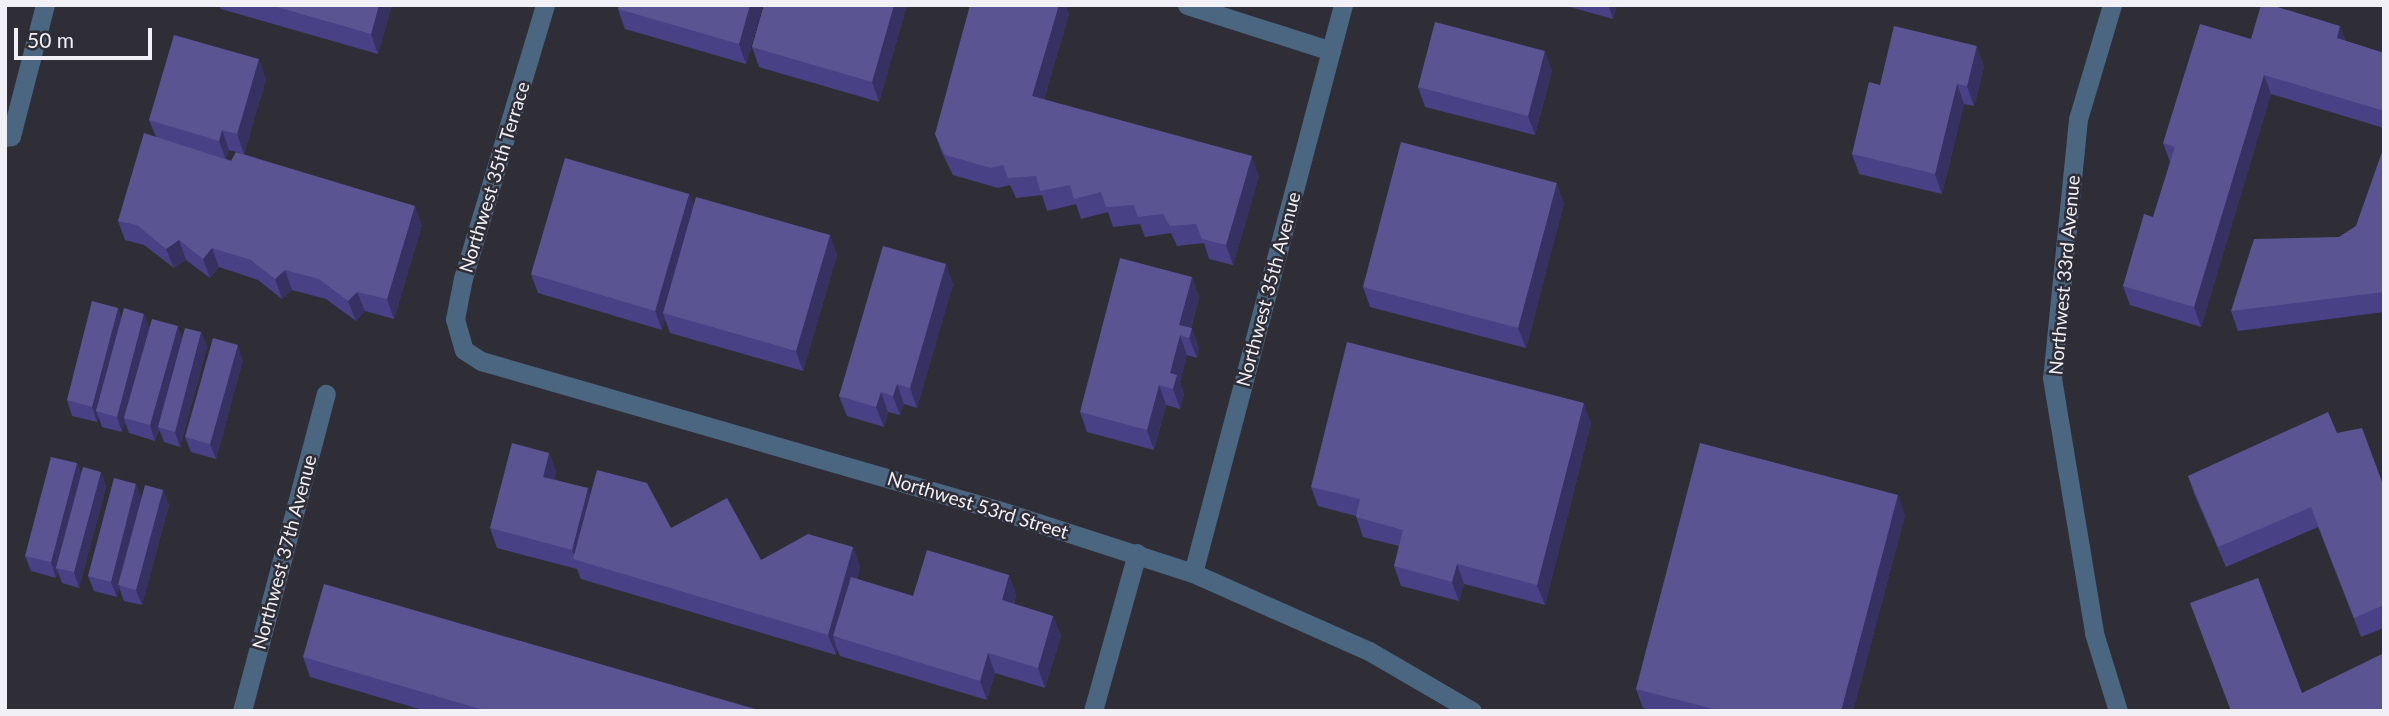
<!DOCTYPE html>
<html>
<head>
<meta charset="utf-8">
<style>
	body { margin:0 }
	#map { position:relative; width:2389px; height:716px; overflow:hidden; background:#2f2d36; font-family:Lato,sans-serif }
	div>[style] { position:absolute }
	.street>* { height:19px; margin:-9.5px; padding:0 9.5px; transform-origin:9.5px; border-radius:9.5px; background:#4a6681 }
	.wall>* { inset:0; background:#484185 }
	.shaded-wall>* { inset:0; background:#363161 }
	.building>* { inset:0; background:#5a5492 }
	span { translate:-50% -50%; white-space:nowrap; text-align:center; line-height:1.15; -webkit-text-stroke:5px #2f2d36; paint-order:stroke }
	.street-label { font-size:19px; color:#f1f0f6 }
	.frame { position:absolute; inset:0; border:7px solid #f1f0f6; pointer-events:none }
	.scale { position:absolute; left:14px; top:28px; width:138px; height:32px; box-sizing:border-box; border:4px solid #f1f0f6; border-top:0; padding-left:9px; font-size:21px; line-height:24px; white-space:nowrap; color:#f1f0f6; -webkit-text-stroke:5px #2f2d36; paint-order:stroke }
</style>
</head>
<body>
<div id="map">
	<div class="street">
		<div style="left:545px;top:5px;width:285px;rotate:106.7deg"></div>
		<div style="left:463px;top:278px;width:42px;rotate:101deg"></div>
		<div style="left:455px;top:319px;width:32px;rotate:74deg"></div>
		<div style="left:464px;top:350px;width:20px;rotate:33deg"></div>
		<div style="left:481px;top:361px;width:541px;rotate:16.09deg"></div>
		<div style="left:1001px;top:511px;width:202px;rotate:17.9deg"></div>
		<div style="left:1193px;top:573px;width:193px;rotate:23.9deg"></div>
		<div style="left:1369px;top:651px;width:119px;rotate:30.2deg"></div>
		<div style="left:1187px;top:5px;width:151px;rotate:17.7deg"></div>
		<div style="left:2112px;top:5px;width:119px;rotate:106.6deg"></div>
		<div style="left:2078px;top:119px;width:260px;rotate:95.7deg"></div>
		<div style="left:2052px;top:378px;width:258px;rotate:80.6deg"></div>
		<div style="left:2094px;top:633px;width:82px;rotate:72.9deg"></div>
		<div style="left:5px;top:137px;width:6px;rotate:-9deg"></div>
		<div style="left:11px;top:136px;width:135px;rotate:-75.5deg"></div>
		<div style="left:1193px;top:573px;width:587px;rotate:-75.21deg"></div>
		<div style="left:242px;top:711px;width:328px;rotate:-75.2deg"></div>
		<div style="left:1093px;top:711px;width:164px;rotate:-74.4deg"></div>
	</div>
	<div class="wall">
		<div style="clip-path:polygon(219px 5px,392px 5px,378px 54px,221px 9px)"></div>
		<div style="clip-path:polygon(763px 5px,746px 64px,625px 29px,618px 9px)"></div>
		<div style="clip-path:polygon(764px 5px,907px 5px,879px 102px,759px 67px,752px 47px)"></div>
		<div style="clip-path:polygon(1563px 5px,1617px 5px,1613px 19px)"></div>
		<div style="clip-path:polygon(1069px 14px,1044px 99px,1259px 176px,1233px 265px,1209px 259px,1204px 243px,1177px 246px,1171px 233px,1145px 237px,1140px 224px,1113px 227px,1108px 212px,1081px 219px,1076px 204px,1047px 211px,1042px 195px,1016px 198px,1010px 185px,998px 188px,953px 175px,942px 153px,935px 134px)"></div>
		<div style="clip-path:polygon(2251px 39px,2346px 41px,2384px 53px,2384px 128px,2271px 94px,2201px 327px,2130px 305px,2123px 286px,2153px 217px,2170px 162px,2163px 143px)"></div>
		<div style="clip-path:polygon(1984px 66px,1974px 106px,1964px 104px,1942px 194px,1859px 174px,1852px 154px,1880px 85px)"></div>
		<div style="clip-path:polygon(1552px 70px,1535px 135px,1425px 107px,1418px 87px)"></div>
		<div style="clip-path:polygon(266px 79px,244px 154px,229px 150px,226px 159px,422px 225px,394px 319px,365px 311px,356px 321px,326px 299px,292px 290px,282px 299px,258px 280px,219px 267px,210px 278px,186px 260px,174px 268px,144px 245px,125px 240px,118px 221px,156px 137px,149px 120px)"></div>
		<div style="clip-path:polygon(2384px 152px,2384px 312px,2238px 331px,2231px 311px,2356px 226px)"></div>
		<div style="clip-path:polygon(689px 194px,694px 206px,830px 235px,837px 255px,803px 371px,670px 333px,665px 319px,662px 330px,538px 293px,531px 274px)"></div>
		<div style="clip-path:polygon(1564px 203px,1526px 348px,1370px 307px,1363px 287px)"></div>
		<div style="clip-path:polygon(1192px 277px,1199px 297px,1191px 328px,1199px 348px,1197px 358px,1187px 355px,1180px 382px,1184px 394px,1180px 409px,1166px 405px,1154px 450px,1087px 432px,1080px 412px)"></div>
		<div style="clip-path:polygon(953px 284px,917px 408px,904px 404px,900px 415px,888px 412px,884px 427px,847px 416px,839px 396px)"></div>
		<div style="clip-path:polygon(118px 308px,121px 318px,182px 338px,201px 332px,207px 347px,180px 447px,164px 442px,159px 429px,155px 441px,129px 433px,125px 422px,122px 432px,102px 427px,99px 418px,97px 422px,72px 416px,67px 400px)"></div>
		<div style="clip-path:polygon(243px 360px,216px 459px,191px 452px,185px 437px)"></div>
		<div style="clip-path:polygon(1591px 423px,1545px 605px,1464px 584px,1459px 601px,1401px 586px,1394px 566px,1399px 546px,1363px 537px,1356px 516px,1318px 506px,1311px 487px)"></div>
		<div style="clip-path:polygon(2337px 433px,2384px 487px,2384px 628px,2361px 637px,2318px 527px,2226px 567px,2195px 496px,2188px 476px)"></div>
		<div style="clip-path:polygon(549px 453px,556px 473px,554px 479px,671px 528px,761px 560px,853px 547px,860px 567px,857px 579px,913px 596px,1009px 575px,1016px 595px,1014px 604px,1053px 616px,1061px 636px,1045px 688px,995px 673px,987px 700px,840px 656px,837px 649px,836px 655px,581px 579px,577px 569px,497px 548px,490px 528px)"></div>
		<div style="clip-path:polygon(77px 463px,81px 474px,101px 472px,106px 487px,79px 588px,62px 583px,58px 572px,56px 578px,31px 571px,25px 556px)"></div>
		<div style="clip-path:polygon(163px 490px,169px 505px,142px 605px,124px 601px,119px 587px,117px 597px,94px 591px,88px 576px,142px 499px)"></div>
		<div style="clip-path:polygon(1905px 515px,1853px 711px,1653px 711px,1643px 708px,1636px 689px)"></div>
		<div style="clip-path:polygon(303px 657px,762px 711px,426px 711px,310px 677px)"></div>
	</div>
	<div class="shaded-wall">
		<div style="clip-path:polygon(379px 5px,392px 5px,378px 54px,371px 34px)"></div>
		<div style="clip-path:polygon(750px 5px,763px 5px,746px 64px,739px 44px)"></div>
		<div style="clip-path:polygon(894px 5px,907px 5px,879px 102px,872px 82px)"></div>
		<div style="clip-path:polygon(1059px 5px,1066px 5px,1069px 14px,1039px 115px,1032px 96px)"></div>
		<div style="clip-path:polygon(1608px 5px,1617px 5px,1613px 19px)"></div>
		<div style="clip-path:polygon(2340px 26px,2348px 46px,2337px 38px)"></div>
		<div style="clip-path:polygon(1977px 46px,1984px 66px,1974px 106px,1967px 86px)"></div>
		<div style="clip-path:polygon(1545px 51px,1552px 70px,1535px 135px,1528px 116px)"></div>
		<div style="clip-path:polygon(259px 59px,266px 79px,244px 154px,237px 134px)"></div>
		<div style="clip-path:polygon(2264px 75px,2271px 94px,2201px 327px,2194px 307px)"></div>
		<div style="clip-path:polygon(1957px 84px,1964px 104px,1942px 194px,1935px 174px)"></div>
		<div style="clip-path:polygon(222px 130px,229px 150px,226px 160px,219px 141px)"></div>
		<div style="clip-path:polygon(1252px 156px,1259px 176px,1233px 265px,1226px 245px)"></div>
		<div style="clip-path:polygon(1557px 183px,1564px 203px,1526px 348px,1518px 328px)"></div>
		<div style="clip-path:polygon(689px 194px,697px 214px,663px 313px,665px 319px,662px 330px,655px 311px)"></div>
		<div style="clip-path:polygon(415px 206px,422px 225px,394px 319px,387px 299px)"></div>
		<div style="clip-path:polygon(830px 235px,837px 255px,803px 371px,796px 351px)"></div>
		<div style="clip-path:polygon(179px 240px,186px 260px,174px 268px,166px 249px)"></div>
		<div style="clip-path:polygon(212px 248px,219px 267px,210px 278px,203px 259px)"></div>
		<div style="clip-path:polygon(946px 264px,953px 284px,917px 408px,910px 388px)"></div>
		<div style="clip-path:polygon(285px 270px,292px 290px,282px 299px,275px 279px)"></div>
		<div style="clip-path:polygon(1192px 277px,1199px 297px,1188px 338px,1179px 325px)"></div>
		<div style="clip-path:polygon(357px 292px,365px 311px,356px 321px,348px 301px)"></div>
		<div style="clip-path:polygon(118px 308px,123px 323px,96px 411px,99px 418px,97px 422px,92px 407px)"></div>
		<div style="clip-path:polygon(144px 314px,150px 329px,124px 418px,125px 422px,122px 432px,117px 417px)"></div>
		<div style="clip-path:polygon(178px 326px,183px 341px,155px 441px,150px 425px)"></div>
		<div style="clip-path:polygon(1192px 328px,1199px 348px,1197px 358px,1189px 338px)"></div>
		<div style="clip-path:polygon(201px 332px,207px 347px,180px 447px,175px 432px)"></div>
		<div style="clip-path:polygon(1180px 335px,1187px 355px,1180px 382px,1184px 394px,1180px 409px,1173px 389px,1170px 373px)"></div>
		<div style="clip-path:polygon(238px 345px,243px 360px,216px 459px,210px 444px)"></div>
		<div style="clip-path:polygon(897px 384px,904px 404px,900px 415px,893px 396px)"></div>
		<div style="clip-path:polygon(1159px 385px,1166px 405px,1154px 450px,1147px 430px)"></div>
		<div style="clip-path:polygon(881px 392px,888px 412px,884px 427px,876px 407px)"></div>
		<div style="clip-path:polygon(1584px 403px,1591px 423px,1545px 605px,1537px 585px)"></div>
		<div style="clip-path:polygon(549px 453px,556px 473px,550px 496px,543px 477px)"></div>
		<div style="clip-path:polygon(77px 463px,82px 478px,56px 568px,58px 572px,56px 578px,51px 562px)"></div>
		<div style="clip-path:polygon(101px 472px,106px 487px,79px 588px,74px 572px)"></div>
		<div style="clip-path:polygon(136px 484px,142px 499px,117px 597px,111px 582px)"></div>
		<div style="clip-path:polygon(588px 488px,595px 508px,576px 560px,572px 550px)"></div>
		<div style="clip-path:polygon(163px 490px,169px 505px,142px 605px,136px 590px)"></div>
		<div style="clip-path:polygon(1898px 495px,1905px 515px,1853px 711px,1841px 711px)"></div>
		<div style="clip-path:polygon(853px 547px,860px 567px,840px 639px,833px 636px,837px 649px,836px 655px,828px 635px)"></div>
		<div style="clip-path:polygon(1457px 564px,1464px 584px,1459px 601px,1452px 582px)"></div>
		<div style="clip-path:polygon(1009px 575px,1016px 595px,1009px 620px,1002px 600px)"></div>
		<div style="clip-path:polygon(1053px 616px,1061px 636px,1045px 688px,1038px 668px)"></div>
		<div style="clip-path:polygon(988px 653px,995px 673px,987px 700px,980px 681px)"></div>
	</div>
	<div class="building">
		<div style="clip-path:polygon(270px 5px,379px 5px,371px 34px)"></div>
		<div style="clip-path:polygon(619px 5px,750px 5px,739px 44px,618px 9px)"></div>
		<div style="clip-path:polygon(764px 5px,894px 5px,872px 82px,752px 47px)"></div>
		<div style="clip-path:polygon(970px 5px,1059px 5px,1032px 96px,1252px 156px,1226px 245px,1202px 239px,1196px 224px,1170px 226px,1163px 214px,1138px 217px,1134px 205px,1106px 207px,1101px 192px,1074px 199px,1070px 185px,1040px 191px,1036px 176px,1008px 178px,1003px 165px,991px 168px,945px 155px,935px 134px)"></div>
		<div style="clip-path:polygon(2261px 5px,2271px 5px,2340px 26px,2337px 38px,2384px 53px,2384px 111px,2264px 75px,2194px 307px,2123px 286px,2144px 214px,2153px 217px,2175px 147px,2163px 143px,2200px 24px,2251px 39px)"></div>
		<div style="clip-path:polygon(1435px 22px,1545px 51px,1528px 116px,1418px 87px)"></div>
		<div style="clip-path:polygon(1894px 26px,1977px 46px,1967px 86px,1957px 84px,1935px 174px,1852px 154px,1869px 82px,1880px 85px)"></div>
		<div style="clip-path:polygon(174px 35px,259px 59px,237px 134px,222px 130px,219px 141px,149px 120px)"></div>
		<div style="clip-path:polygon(144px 133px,231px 161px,236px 152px,415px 206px,387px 299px,357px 292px,348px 301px,319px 279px,285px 270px,275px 279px,251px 260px,212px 248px,203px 259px,179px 240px,166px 249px,137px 225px,118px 221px)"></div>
		<div style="clip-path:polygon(1401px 142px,1557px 183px,1518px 328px,1363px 287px)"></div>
		<div style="clip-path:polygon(2382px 152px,2384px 152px,2384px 292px,2231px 311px,2254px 239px,2339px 237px,2356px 226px)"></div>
		<div style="clip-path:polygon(565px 158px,689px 194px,655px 311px,531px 274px)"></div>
		<div style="clip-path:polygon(696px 197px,830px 235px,796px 351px,663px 313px)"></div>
		<div style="clip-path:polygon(883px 246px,946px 264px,910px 388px,897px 384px,893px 396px,881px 392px,876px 407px,839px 396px)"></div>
		<div style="clip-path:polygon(1120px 258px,1192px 277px,1179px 325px,1192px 328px,1189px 338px,1180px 335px,1170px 373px,1177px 375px,1173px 389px,1159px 385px,1147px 430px,1080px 412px)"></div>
		<div style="clip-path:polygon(92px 301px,118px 308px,92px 407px,67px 400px)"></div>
		<div style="clip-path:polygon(124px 308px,144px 314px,117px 417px,96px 411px)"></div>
		<div style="clip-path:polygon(152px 319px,178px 326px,150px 425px,124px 418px)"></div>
		<div style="clip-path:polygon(185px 328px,201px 332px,175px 432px,158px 427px)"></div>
		<div style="clip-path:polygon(213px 338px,238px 345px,210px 444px,185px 437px)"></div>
		<div style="clip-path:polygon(1347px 342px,1584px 403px,1537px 585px,1457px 564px,1452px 582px,1394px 566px,1403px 530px,1356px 517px,1360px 499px,1311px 487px)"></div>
		<div style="clip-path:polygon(2328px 412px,2337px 433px,2362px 428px,2384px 487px,2384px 605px,2354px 618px,2311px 507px,2218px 547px,2188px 476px)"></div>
		<div style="clip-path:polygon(512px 443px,549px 453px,543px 477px,588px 488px,572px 550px,490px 528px)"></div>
		<div style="clip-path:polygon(1700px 443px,1898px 495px,1841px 711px,1721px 711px,1636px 689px)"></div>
		<div style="clip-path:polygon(51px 457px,77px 463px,51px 562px,25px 556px)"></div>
		<div style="clip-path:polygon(83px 467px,101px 472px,74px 572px,56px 568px)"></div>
		<div style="clip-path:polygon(597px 470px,647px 483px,671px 528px,727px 498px,761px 560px,808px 534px,853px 547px,828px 635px,573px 559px)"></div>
		<div style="clip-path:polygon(114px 478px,136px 484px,111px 582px,88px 576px)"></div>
		<div style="clip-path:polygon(145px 485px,163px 490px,136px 590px,118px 585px)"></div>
		<div style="clip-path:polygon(927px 550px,1009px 575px,1002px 600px,1053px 616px,1038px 668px,988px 653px,980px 681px,833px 636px,851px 577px,913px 596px)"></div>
		<div style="clip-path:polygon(2258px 578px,2302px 693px,2384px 653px,2384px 711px,2231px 711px,2190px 603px)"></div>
		<div style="clip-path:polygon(324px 584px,762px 711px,487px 711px,303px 657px)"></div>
	</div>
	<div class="street-label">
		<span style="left:494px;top:177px;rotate:-73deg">Northwest 35th Terrace</span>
		<span style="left:2064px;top:275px;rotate:-85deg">Northwest 33rd Avenue</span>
		<span style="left:1268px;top:289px;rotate:-75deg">Northwest 35th Avenue</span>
		<span style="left:978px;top:505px;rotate:17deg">Northwest 53rd Street</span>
		<span style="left:284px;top:552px;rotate:-75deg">Northwest 37th Avenue</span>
	</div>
	<div class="frame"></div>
	<div class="scale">50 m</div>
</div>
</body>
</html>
